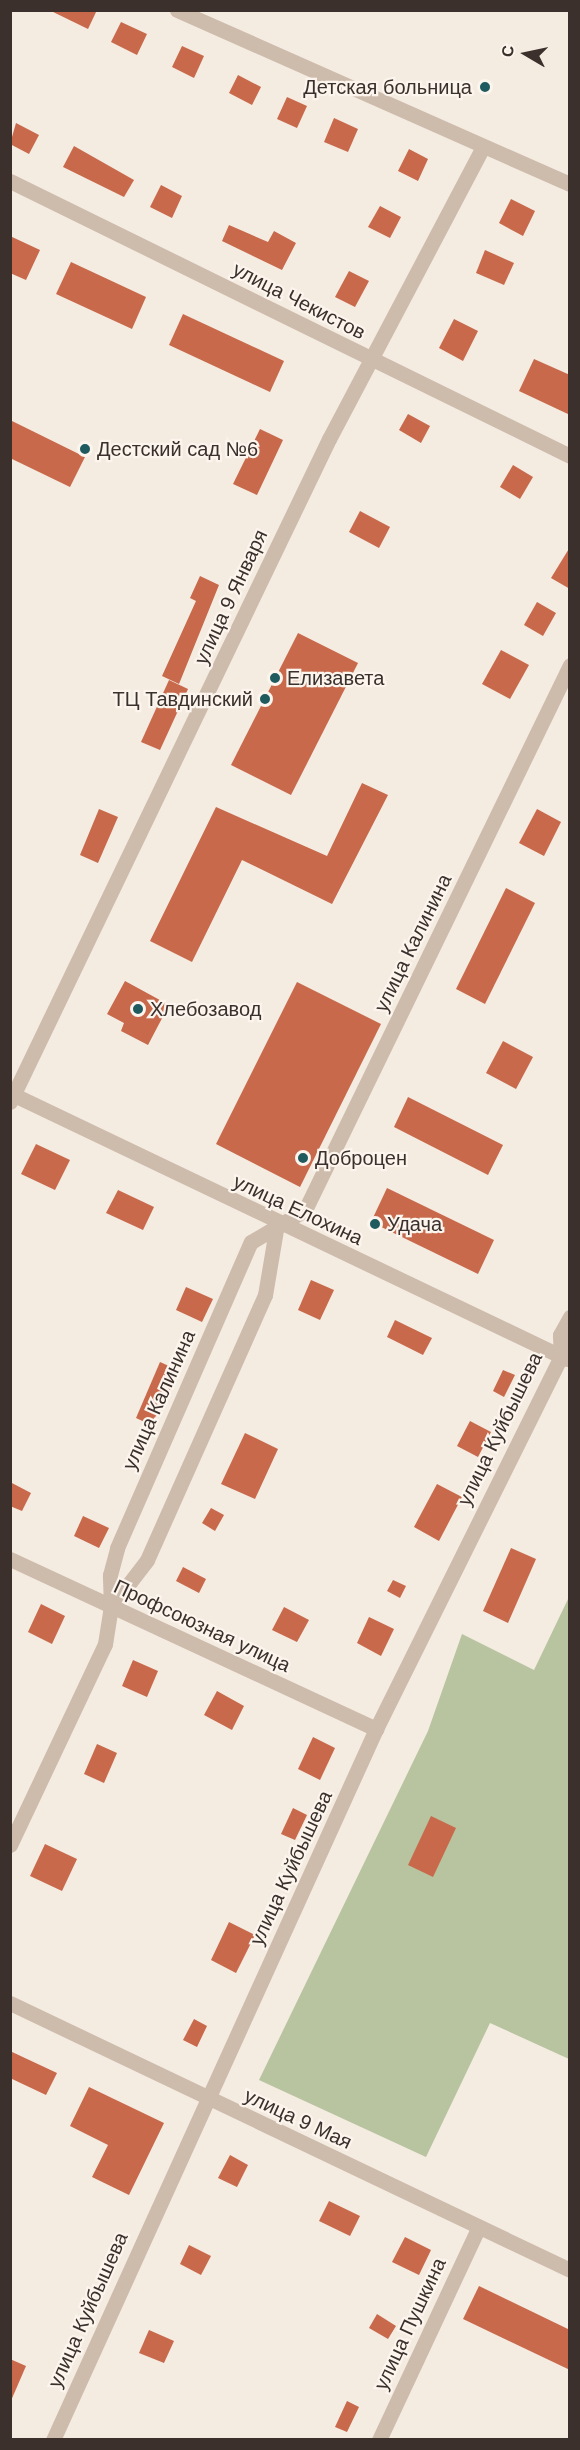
<!DOCTYPE html>
<html>
<head>
<meta charset="utf-8">
<style>
	body { margin:0 }
	#map { position:relative; width:580px; height:2450px; overflow:hidden; background:#f4ebe1; font-family:Arial,sans-serif }
	div>[style] { position:absolute }
	.green>* { inset:0; background:#b8c4a0 }
	.building>* { inset:0; background:#c8694b }
	.minor>* { height:15px; margin:-7.5px; padding:0 7.5px; transform-origin:7.5px; border-radius:7.5px; background:#cdbbac }
	.dots>* { width:16px; height:16px; translate:-50% -50%; box-sizing:border-box; border:3px solid #fbf5ee; border-radius:50% }
	span { translate:-50% -50%; white-space:nowrap; text-align:center; line-height:1.15; -webkit-text-stroke:4.5px #fbf5ee; paint-order:stroke }
	.poi-label { font-size:20px; color:#3b302b }
	.right { translate:-100% -50%; text-align:right }
	.left { translate:0 -50%; text-align:left }
	.street-label { font-size:20px; color:#3b302b }
	.frame { position:absolute; inset:0; border:12px solid #3b302b; pointer-events:none }
	.north { position:absolute; left:496px; top:24px; width:60px; height:60px; -webkit-text-stroke:4px #fbf5ee; paint-order:stroke; rotate:279deg; font-size:16px; font-weight:700; line-height:24px; text-align:center; color:#3b302b }
	.north::after { content:''; display:block; margin:auto; width:21px; height:27px; background:#3b302b; clip-path:polygon(50% 0,100% 100%,50% 72%,0 100%) }
</style>
</head>
<body>
<div id="map">
	<div class="green">
		<div style="clip-path:polygon(569px 1597px,569px 2059px,490px 2023px,426px 2157px,259px 2080px,428px 1731px,462px 1634px,534px 1670px)"></div>
	</div>
	<div class="building">
		<div style="clip-path:polygon(49px 10px,97px 10px,88px 29px)"></div>
		<div style="clip-path:polygon(121px 22px,147px 34px,137px 55px,111px 42px)"></div>
		<div style="clip-path:polygon(182px 46px,204px 56px,194px 78px,172px 67px)"></div>
		<div style="clip-path:polygon(238px 75px,261px 87px,252px 105px,229px 93px)"></div>
		<div style="clip-path:polygon(287px 97px,307px 106px,297px 128px,277px 119px)"></div>
		<div style="clip-path:polygon(334px 118px,358px 129px,348px 152px,324px 142px)"></div>
		<div style="clip-path:polygon(16px 123px,39px 135px,29px 154px,10px 144px)"></div>
		<div style="clip-path:polygon(74px 146px,134px 180px,124px 197px,63px 167px)"></div>
		<div style="clip-path:polygon(409px 149px,428px 159px,418px 181px,398px 171px)"></div>
		<div style="clip-path:polygon(161px 185px,182px 196px,172px 218px,150px 207px)"></div>
		<div style="clip-path:polygon(511px 199px,535px 211px,523px 236px,499px 223px)"></div>
		<div style="clip-path:polygon(380px 206px,401px 217px,390px 238px,368px 227px)"></div>
		<div style="clip-path:polygon(229px 225px,268px 242px,274px 231px,296px 243px,282px 270px,222px 241px)"></div>
		<div style="clip-path:polygon(10px 236px,40px 250px,26px 280px,10px 273px)"></div>
		<div style="clip-path:polygon(485px 250px,514px 263px,504px 285px,476px 273px)"></div>
		<div style="clip-path:polygon(71px 262px,146px 297px,132px 329px,56px 294px)"></div>
		<div style="clip-path:polygon(349px 271px,369px 281px,355px 307px,335px 297px)"></div>
		<div style="clip-path:polygon(183px 314px,284px 361px,270px 392px,169px 345px)"></div>
		<div style="clip-path:polygon(454px 319px,478px 331px,463px 361px,439px 348px)"></div>
		<div style="clip-path:polygon(534px 359px,570px 375px,570px 415px,519px 391px)"></div>
		<div style="clip-path:polygon(408px 414px,430px 426px,421px 443px,399px 430px)"></div>
		<div style="clip-path:polygon(10px 420px,85px 457px,70px 487px,10px 458px)"></div>
		<div style="clip-path:polygon(260px 429px,283px 440px,257px 495px,233px 484px)"></div>
		<div style="clip-path:polygon(513px 465px,533px 477px,520px 499px,500px 487px)"></div>
		<div style="clip-path:polygon(360px 511px,390px 527px,379px 548px,349px 532px)"></div>
		<div style="clip-path:polygon(570px 547px,570px 589px,551px 578px)"></div>
		<div style="clip-path:polygon(200px 576px,219px 585px,179px 684px,162px 676px,196px 601px,190px 598px)"></div>
		<div style="clip-path:polygon(537px 602px,556px 613px,543px 636px,524px 625px)"></div>
		<div style="clip-path:polygon(298px 633px,358px 663px,291px 795px,231px 765px)"></div>
		<div style="clip-path:polygon(501px 650px,529px 665px,510px 699px,482px 684px)"></div>
		<div style="clip-path:polygon(169px 680px,188px 689px,160px 750px,141px 742px)"></div>
		<div style="clip-path:polygon(362px 783px,388px 795px,332px 904px,242px 860px,192px 962px,150px 941px,216px 807px,327px 856px)"></div>
		<div style="clip-path:polygon(99px 809px,118px 817px,98px 863px,80px 855px)"></div>
		<div style="clip-path:polygon(537px 809px,561px 822px,544px 856px,519px 843px)"></div>
		<div style="clip-path:polygon(506px 888px,535px 903px,485px 1004px,456px 989px)"></div>
		<div style="clip-path:polygon(125px 981px,169px 1005px,148px 1045px,121px 1031px,124px 1023px,107px 1014px)"></div>
		<div style="clip-path:polygon(297px 982px,381px 1024px,300px 1187px,216px 1144px)"></div>
		<div style="clip-path:polygon(503px 1041px,533px 1057px,516px 1089px,486px 1073px)"></div>
		<div style="clip-path:polygon(408px 1097px,503px 1145px,488px 1175px,394px 1127px)"></div>
		<div style="clip-path:polygon(36px 1144px,70px 1160px,55px 1190px,21px 1174px)"></div>
		<div style="clip-path:polygon(387px 1188px,494px 1240px,478px 1274px,371px 1222px)"></div>
		<div style="clip-path:polygon(118px 1190px,154px 1207px,143px 1230px,106px 1213px)"></div>
		<div style="clip-path:polygon(311px 1280px,334px 1290px,320px 1320px,298px 1310px)"></div>
		<div style="clip-path:polygon(186px 1287px,213px 1299px,202px 1322px,176px 1310px)"></div>
		<div style="clip-path:polygon(395px 1320px,432px 1338px,423px 1355px,387px 1337px)"></div>
		<div style="clip-path:polygon(160px 1362px,180px 1371px,151px 1425px,136px 1418px)"></div>
		<div style="clip-path:polygon(503px 1370px,515px 1375px,504px 1397px,493px 1391px)"></div>
		<div style="clip-path:polygon(470px 1421px,491px 1432px,478px 1457px,457px 1446px)"></div>
		<div style="clip-path:polygon(245px 1433px,278px 1449px,255px 1499px,221px 1484px)"></div>
		<div style="clip-path:polygon(10px 1482px,31px 1493px,22px 1511px,10px 1506px)"></div>
		<div style="clip-path:polygon(437px 1484px,462px 1497px,439px 1541px,414px 1527px)"></div>
		<div style="clip-path:polygon(211px 1508px,224px 1515px,215px 1531px,202px 1523px)"></div>
		<div style="clip-path:polygon(83px 1516px,109px 1528px,99px 1548px,74px 1536px)"></div>
		<div style="clip-path:polygon(511px 1548px,536px 1559px,508px 1623px,483px 1611px)"></div>
		<div style="clip-path:polygon(183px 1567px,206px 1579px,199px 1593px,176px 1581px)"></div>
		<div style="clip-path:polygon(393px 1580px,406px 1586px,400px 1598px,387px 1591px)"></div>
		<div style="clip-path:polygon(41px 1604px,65px 1616px,52px 1644px,28px 1632px)"></div>
		<div style="clip-path:polygon(284px 1607px,309px 1620px,297px 1642px,272px 1630px)"></div>
		<div style="clip-path:polygon(369px 1617px,394px 1629px,381px 1656px,357px 1643px)"></div>
		<div style="clip-path:polygon(133px 1660px,158px 1671px,147px 1697px,122px 1686px)"></div>
		<div style="clip-path:polygon(217px 1691px,244px 1706px,232px 1730px,204px 1715px)"></div>
		<div style="clip-path:polygon(313px 1737px,335px 1748px,320px 1780px,298px 1769px)"></div>
		<div style="clip-path:polygon(97px 1744px,117px 1753px,104px 1783px,84px 1774px)"></div>
		<div style="clip-path:polygon(293px 1808px,307px 1815px,295px 1840px,281px 1834px)"></div>
		<div style="clip-path:polygon(431px 1816px,456px 1828px,433px 1877px,408px 1865px)"></div>
		<div style="clip-path:polygon(45px 1844px,77px 1859px,62px 1891px,30px 1876px)"></div>
		<div style="clip-path:polygon(229px 1922px,255px 1935px,236px 1973px,211px 1960px)"></div>
		<div style="clip-path:polygon(194px 2019px,207px 2026px,197px 2047px,183px 2040px)"></div>
		<div style="clip-path:polygon(10px 2051px,57px 2073px,46px 2095px,10px 2078px)"></div>
		<div style="clip-path:polygon(89px 2087px,164px 2123px,129px 2195px,92px 2177px,108px 2145px,70px 2126px)"></div>
		<div style="clip-path:polygon(230px 2155px,248px 2165px,237px 2187px,218px 2178px)"></div>
		<div style="clip-path:polygon(329px 2201px,360px 2216px,350px 2236px,319px 2221px)"></div>
		<div style="clip-path:polygon(405px 2237px,431px 2250px,419px 2275px,392px 2262px)"></div>
		<div style="clip-path:polygon(189px 2245px,211px 2256px,201px 2275px,180px 2264px)"></div>
		<div style="clip-path:polygon(479px 2286px,570px 2330px,570px 2370px,463px 2319px)"></div>
		<div style="clip-path:polygon(377px 2314px,396px 2326px,388px 2339px,369px 2328px)"></div>
		<div style="clip-path:polygon(149px 2330px,174px 2341px,164px 2363px,139px 2353px)"></div>
		<div style="clip-path:polygon(10px 2359px,26px 2366px,10px 2403px)"></div>
		<div style="clip-path:polygon(347px 2401px,359px 2407px,347px 2432px,335px 2427px)"></div>
	</div>
	<div class="minor">
		<div style="left:177px;top:10px;width:430px;rotate:23.9deg"></div>
		<div style="left:10px;top:181px;width:624px;rotate:26.15deg"></div>
		<div style="left:10px;top:1093px;width:617px;rotate:25.53deg"></div>
		<div style="left:10px;top:1102px;width:736px;rotate:-64.31deg"></div>
		<div style="left:329px;top:439px;width:330px;rotate:-62.2deg"></div>
		<div style="left:10px;top:1559px;width:404px;rotate:24.9deg"></div>
		<div style="left:111px;top:1607px;width:32px;rotate:-92deg"></div>
		<div style="left:110px;top:1575px;width:28px;rotate:-75deg"></div>
		<div style="left:117px;top:1548px;width:334px;rotate:-66.4deg"></div>
		<div style="left:251px;top:1242px;width:63px;rotate:-30.7deg"></div>
		<div style="left:305px;top:1210px;width:606px;rotate:-64.07deg"></div>
		<div style="left:10px;top:1845px;width:222px;rotate:-64.7deg"></div>
		<div style="left:105px;top:1644px;width:37px;rotate:-81deg"></div>
		<div style="left:111px;top:1607px;width:59px;rotate:-52.5deg"></div>
		<div style="left:147px;top:1560px;width:290px;rotate:-66deg"></div>
		<div style="left:265px;top:1295px;width:72px;rotate:-80.4deg"></div>
		<div style="left:10px;top:2003px;width:620px;rotate:25.49deg"></div>
		<div style="left:53px;top:2440px;width:781px;rotate:-65.57deg"></div>
		<div style="left:376px;top:1729px;width:416px;rotate:-63.6deg"></div>
		<div style="left:561px;top:1356px;width:21px;rotate:-93deg"></div>
		<div style="left:560px;top:1335px;width:21px;rotate:-61deg"></div>
		<div style="left:379px;top:2440px;width:235px;rotate:-64.9deg"></div>
	</div>
	<div class="dots">
		<div style="left:485px;top:87px;background:#1f5a5e"></div>
		<div style="left:85px;top:449px;background:#1f5a5e"></div>
		<div style="left:275px;top:678px;background:#1f5a5e"></div>
		<div style="left:265px;top:699px;background:#1f5a5e"></div>
		<div style="left:138px;top:1009px;background:#1f5a5e"></div>
		<div style="left:303px;top:1158px;background:#1f5a5e"></div>
		<div style="left:375px;top:1224px;background:#1f5a5e"></div>
	</div>
	<div class="poi-label">
		<span class="right" style="left:472px;top:87px">Детская больница</span>
		<span class="left" style="left:97px;top:449px">Дестский сад №6</span>
		<span class="left" style="left:287px;top:678px">Елизавета</span>
		<span class="right" style="left:253px;top:699px">ТЦ Тавдинский</span>
		<span class="left" style="left:150px;top:1009px">Хлебозавод</span>
		<span class="left" style="left:315px;top:1158px">Доброцен</span>
		<span class="left" style="left:387px;top:1224px">Удача</span>
	</div>
	<div class="street-label">
		<span style="left:299px;top:301px;rotate:27deg">улица Чекистов</span>
		<span style="left:231px;top:597px;rotate:-65deg">улица 9 Января</span>
		<span style="left:413px;top:943px;rotate:-64deg">улица Калинина</span>
		<span style="left:298px;top:1210px;rotate:25deg">улица Елохина</span>
		<span style="left:159px;top:1400px;rotate:-66deg">улица Калинина</span>
		<span style="left:500px;top:1429px;rotate:-64deg">улица Куйбышева</span>
		<span style="left:202px;top:1626px;rotate:25deg">Профсоюзная улица</span>
		<span style="left:291px;top:1868px;rotate:-65deg">улица Куйбышева</span>
		<span style="left:298px;top:2119px;rotate:25deg">улица 9 Мая</span>
		<span style="left:88px;top:2310px;rotate:-66deg">улица Куйбышева</span>
		<span style="left:410px;top:2324px;rotate:-65deg">улица Пушкина</span>
	</div>
	<div class="frame"></div>
	<div class="north">С</div>
</div>
</body>
</html>
